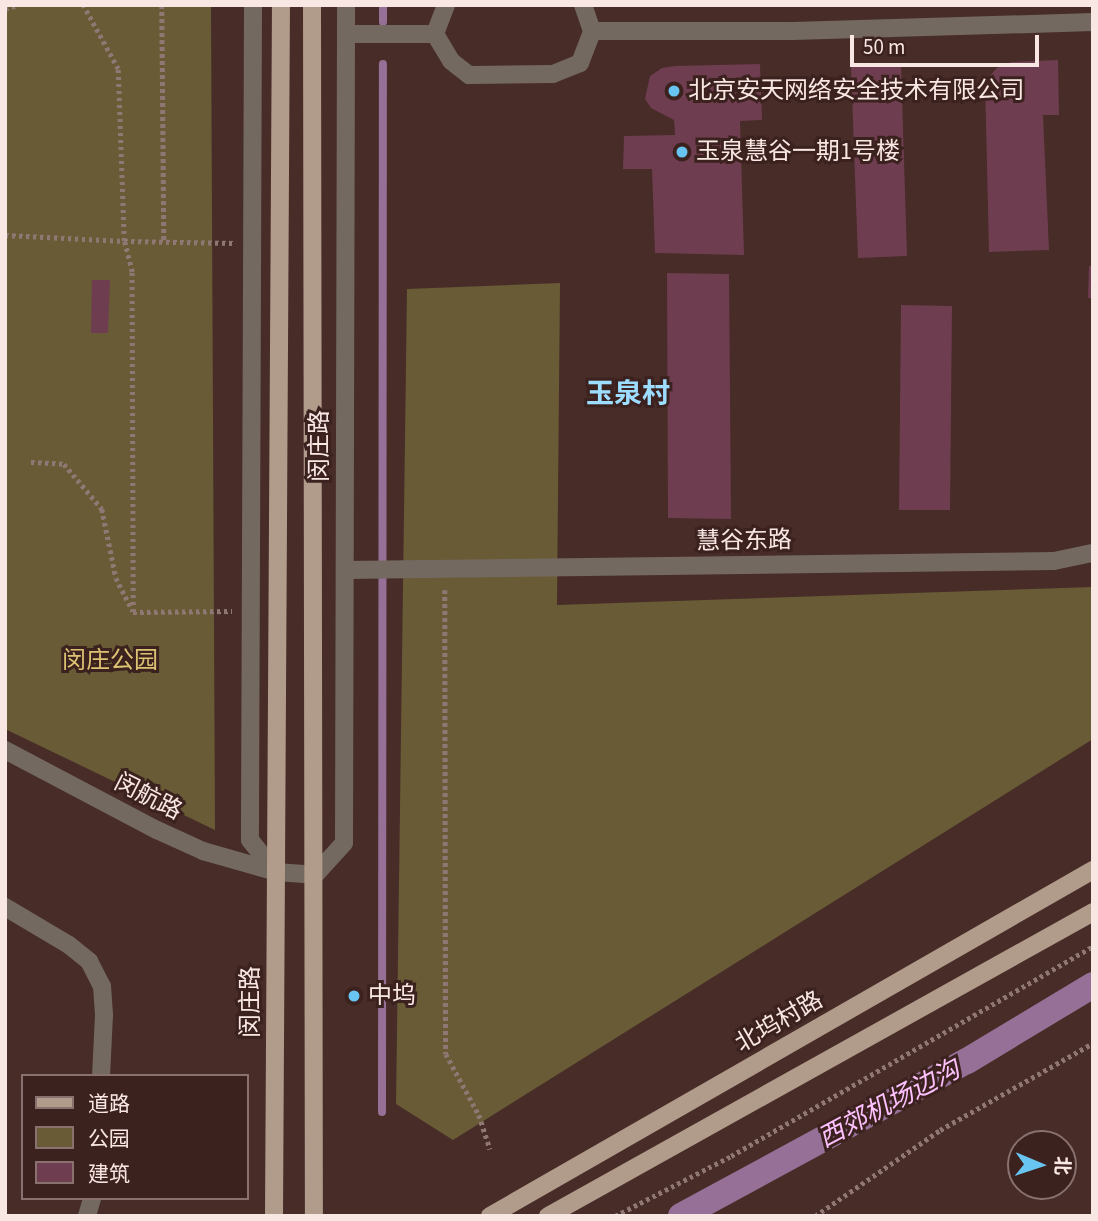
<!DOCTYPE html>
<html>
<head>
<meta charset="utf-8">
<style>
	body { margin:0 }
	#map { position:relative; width:1098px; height:1221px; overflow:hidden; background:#472c28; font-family:"Source Sans 3","Noto Sans SC",sans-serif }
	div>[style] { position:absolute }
	.green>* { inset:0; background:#685b36 }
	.stream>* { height:8px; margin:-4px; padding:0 4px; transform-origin:4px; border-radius:4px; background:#977097 }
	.canal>* { height:26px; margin:-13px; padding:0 13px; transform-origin:13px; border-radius:13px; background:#977097 }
	.building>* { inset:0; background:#6f3d50 }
	.path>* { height:4.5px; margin-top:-2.25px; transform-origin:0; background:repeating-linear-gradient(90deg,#8f7874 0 3.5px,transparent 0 7px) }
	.minor>* { height:18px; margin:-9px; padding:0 9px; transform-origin:9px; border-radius:9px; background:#736960 }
	.major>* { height:18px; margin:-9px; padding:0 9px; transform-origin:9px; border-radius:9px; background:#b19b8a }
	.dots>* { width:19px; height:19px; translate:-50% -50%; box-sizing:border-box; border:4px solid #3c221f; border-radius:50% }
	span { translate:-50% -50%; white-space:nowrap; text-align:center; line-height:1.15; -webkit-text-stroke:6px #3c221f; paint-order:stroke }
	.poi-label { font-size:24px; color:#f9e7e4 }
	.left { translate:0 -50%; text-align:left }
	.street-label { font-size:24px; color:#f9e7e4 }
	.park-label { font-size:24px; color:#dcc272 }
	.water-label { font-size:26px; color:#fdc1fe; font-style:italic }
	.quarter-label { font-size:28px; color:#9dddff; font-weight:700 }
	.frame { position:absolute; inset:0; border:7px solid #f9e7e4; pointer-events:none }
	.legend { position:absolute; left:21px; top:1074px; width:228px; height:126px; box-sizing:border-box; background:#3c221f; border:2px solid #88716e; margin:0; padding:9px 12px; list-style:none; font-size:21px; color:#f9e7e4 }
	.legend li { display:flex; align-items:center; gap:14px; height:35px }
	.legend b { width:35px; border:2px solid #88716e }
	.north { position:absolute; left:1007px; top:1130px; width:70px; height:70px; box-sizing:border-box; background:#3c221f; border:2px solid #88716e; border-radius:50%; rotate:92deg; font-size:19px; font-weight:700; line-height:28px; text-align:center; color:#f9e7e4 }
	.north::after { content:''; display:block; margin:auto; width:24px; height:32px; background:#68c4f0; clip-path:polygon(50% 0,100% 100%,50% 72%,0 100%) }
	.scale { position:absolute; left:850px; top:35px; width:189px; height:32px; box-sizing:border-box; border:4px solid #f9e7e4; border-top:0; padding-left:9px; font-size:21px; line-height:24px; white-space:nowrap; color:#f9e7e4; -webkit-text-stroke:5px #3c221f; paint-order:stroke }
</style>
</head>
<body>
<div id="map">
	<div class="green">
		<div style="clip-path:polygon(5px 5px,211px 5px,215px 830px,5px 729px)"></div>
		<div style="clip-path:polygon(560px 283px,557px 605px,1093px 587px,1093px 739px,453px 1140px,396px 1104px,407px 289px)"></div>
	</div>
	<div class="stream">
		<div style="left:383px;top:22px;width:17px;rotate:-90deg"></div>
		<div style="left:382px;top:1112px;width:1048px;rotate:-89.95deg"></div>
	</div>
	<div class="canal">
		<div style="left:681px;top:1216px;width:325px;rotate:-28.5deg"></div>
		<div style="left:967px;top:1061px;width:147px;rotate:-31.1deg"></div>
	</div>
	<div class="building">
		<div style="clip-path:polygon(1058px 60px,1059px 115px,1043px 115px,1049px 250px,989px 252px,985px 81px,997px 68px,1011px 62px)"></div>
		<div style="clip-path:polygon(760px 64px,762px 120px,740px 121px,744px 255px,655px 253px,652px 169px,623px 169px,624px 136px,675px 135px,674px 120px,651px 108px,645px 99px,650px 76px,662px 68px,675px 66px)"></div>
		<div style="clip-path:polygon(901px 65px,907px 256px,858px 258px,851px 66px)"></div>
		<div style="clip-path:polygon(1089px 266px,1093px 266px,1093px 298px,1088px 298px)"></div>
		<div style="clip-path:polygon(667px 273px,729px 274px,731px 519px,668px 518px)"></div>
		<div style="clip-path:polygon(92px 280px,110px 280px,108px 333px,91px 333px)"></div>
		<div style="clip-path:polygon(901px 305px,952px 306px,950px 510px,899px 510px)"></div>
	</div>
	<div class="path">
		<div style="left:162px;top:5px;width:237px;rotate:89.5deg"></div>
		<div style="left:5px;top:9px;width:13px;rotate:-18deg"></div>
		<div style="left:5px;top:235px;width:119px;rotate:2.9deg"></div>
		<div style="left:124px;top:241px;width:172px;rotate:-92deg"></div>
		<div style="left:118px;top:69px;width:73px;rotate:-118.7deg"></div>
		<div style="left:31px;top:462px;width:33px;rotate:3deg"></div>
		<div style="left:64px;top:464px;width:59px;rotate:49.8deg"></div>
		<div style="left:102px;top:509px;width:70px;rotate:78.5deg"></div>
		<div style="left:116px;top:578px;width:37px;rotate:63deg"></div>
		<div style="left:445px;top:590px;width:464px;rotate:89.9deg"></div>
		<div style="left:446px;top:1054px;width:69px;rotate:61.6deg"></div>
		<div style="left:479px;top:1115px;width:36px;rotate:72deg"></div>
		<div style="left:133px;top:612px;width:340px;rotate:-90.2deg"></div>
		<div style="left:132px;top:272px;width:32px;rotate:-104deg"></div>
		<div style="left:124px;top:241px;width:110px;rotate:1deg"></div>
		<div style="left:133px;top:612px;width:99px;rotate:-0.6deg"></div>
		<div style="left:615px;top:1216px;width:131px;rotate:-27.3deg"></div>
		<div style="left:731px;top:1156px;width:419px;rotate:-30.1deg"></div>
		<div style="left:815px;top:1216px;width:152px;rotate:-34.5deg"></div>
		<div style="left:940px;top:1130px;width:176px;rotate:-29.6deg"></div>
	</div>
	<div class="minor">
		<div style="left:253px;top:5px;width:835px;rotate:90.21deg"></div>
		<div style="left:250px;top:840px;width:41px;rotate:50.9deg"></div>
		<div style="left:446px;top:5px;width:31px;rotate:111deg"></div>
		<div style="left:435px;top:34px;width:31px;rotate:59deg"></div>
		<div style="left:451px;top:61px;width:23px;rotate:38deg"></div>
		<div style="left:469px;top:75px;width:84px;rotate:-0.7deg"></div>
		<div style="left:553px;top:74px;width:29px;rotate:-22deg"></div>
		<div style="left:580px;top:63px;width:34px;rotate:-69deg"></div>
		<div style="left:592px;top:31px;width:28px;rotate:-109deg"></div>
		<div style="left:592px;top:31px;width:201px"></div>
		<div style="left:793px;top:31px;width:300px;rotate:-1.7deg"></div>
		<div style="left:346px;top:34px;width:89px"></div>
		<div style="left:345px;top:570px;width:709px;rotate:-0.73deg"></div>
		<div style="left:1054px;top:561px;width:40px;rotate:-12deg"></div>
		<div style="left:5px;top:750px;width:172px;rotate:27.8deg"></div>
		<div style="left:157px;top:830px;width:51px;rotate:24.5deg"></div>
		<div style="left:203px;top:851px;width:76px;rotate:16deg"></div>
		<div style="left:276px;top:872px;width:39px;rotate:4deg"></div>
		<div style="left:315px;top:875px;width:43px;rotate:-47.8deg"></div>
		<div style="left:344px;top:843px;width:838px;rotate:-89.86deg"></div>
		<div style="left:5px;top:907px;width:74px;rotate:30.7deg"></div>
		<div style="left:69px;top:945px;width:26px;rotate:39deg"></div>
		<div style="left:89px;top:961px;width:28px;rotate:63deg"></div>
		<div style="left:102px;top:986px;width:29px;rotate:86deg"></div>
		<div style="left:104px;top:1015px;width:61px;rotate:92.8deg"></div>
		<div style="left:87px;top:1216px;width:19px;rotate:-74deg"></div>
	</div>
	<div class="major">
		<div style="left:312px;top:5px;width:1211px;rotate:89.91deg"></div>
		<div style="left:274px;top:1216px;width:1211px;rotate:-89.67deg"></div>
		<div style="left:490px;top:1216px;width:695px;rotate:-29.85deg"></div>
		<div style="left:548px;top:1216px;width:624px;rotate:-29.15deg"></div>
	</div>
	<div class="dots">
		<div style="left:674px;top:91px;background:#68c4f0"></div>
		<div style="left:682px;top:152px;background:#68c4f0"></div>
		<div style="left:354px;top:996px;background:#68c4f0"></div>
	</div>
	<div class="poi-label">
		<span class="left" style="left:688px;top:91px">北京安天网络安全技术有限公司</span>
		<span class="left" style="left:696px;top:152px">玉泉慧谷一期1号楼</span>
		<span class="left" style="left:368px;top:996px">中坞</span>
	</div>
	<div class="street-label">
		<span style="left:320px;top:446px;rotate:-90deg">闵庄路</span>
		<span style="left:744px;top:541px;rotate:-1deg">慧谷东路</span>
		<span style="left:148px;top:797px;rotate:27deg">闵航路</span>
		<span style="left:251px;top:1002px;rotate:-90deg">闵庄路</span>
		<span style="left:779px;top:1022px;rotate:-30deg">北坞村路</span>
	</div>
	<div class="park-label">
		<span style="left:110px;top:661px">闵庄公园</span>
	</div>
	<div class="water-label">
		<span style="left:889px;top:1104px;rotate:-28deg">西郊机场边沟</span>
	</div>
	<div class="quarter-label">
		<span style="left:628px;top:394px">玉泉村</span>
	</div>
	<div class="frame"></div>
	<ul class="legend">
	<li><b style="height:9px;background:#b19b8a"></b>道路</li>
	<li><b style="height:19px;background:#685b36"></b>公园</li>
	<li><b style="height:19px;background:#6f3d50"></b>建筑</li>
	</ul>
	<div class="north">北</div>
	<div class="scale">50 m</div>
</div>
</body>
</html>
